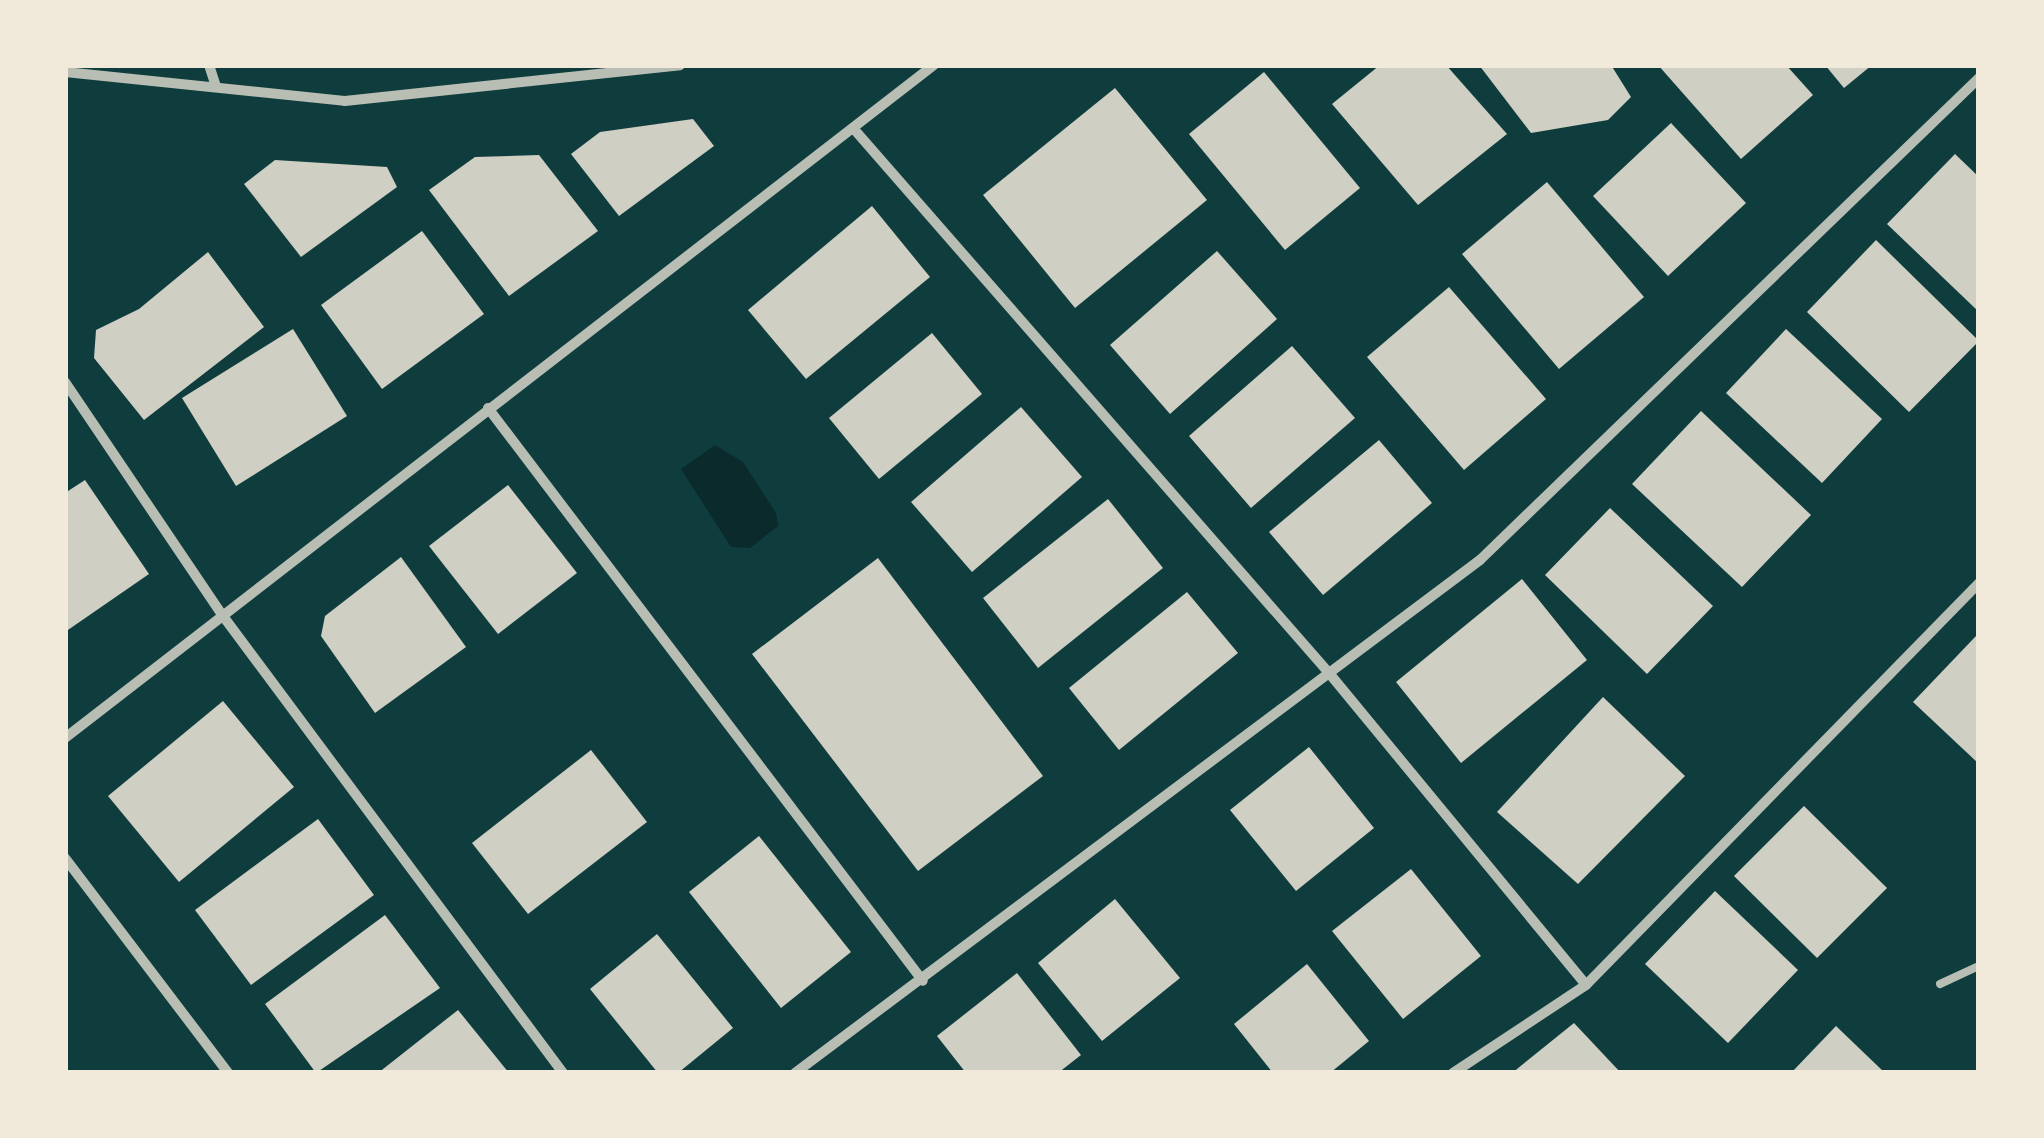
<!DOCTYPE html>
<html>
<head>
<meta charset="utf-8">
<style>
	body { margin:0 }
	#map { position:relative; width:2044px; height:1138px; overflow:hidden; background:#0f3d3e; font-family:Helvetica,sans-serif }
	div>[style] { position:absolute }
	.water>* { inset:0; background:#0a2a2b }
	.building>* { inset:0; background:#cfcfc3 }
	.service>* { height:8px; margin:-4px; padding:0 4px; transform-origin:4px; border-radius:4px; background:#b8beb3 }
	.minor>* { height:10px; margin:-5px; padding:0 5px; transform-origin:5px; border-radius:5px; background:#b8beb3 }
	span { translate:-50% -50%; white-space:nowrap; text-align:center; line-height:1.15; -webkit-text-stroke:8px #f1e9da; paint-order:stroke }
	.frame { position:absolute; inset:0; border:68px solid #f1e9da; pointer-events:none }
</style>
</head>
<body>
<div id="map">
	<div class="water">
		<div style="clip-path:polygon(715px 445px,743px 462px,776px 513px,778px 526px,750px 548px,731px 547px,681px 469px)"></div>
	</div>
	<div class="building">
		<div style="clip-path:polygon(1380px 65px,1446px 65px,1507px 134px,1418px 205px,1332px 104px)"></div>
		<div style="clip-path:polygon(1479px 65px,1611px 65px,1631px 97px,1608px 120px,1531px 133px)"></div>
		<div style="clip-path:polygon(1658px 65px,1786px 65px,1813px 95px,1741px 159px)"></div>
		<div style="clip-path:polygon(1825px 65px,1872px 65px,1844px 88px)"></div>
		<div style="clip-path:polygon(1264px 72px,1360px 188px,1285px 250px,1189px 134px)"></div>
		<div style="clip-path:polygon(1115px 88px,1207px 200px,1075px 308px,983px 195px)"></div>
		<div style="clip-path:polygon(693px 119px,714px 146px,619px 216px,571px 154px,600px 132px)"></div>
		<div style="clip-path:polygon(1671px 123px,1746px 203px,1668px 276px,1593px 196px)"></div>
		<div style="clip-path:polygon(1955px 154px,1979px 177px,1979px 312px,1887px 224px)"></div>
		<div style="clip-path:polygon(539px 155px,598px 231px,509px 296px,429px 190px,475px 157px)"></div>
		<div style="clip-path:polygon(275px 160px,387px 167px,397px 187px,301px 257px,244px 184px)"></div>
		<div style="clip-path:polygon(1547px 182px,1644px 297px,1559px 369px,1462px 254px)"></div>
		<div style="clip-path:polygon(872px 206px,930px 277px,806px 379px,748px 310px)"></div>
		<div style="clip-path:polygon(422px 231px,484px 314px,382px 389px,321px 305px)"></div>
		<div style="clip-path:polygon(1876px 240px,1979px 341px,1909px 412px,1807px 312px)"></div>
		<div style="clip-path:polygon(1217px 251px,1277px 319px,1170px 414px,1110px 345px)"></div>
		<div style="clip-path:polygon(208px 252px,264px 327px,144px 420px,94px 358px,96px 330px,139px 309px)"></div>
		<div style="clip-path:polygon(1449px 287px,1546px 399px,1464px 470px,1367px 357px)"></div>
		<div style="clip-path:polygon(293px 329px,347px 416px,236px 486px,182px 398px)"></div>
		<div style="clip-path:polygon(1786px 329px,1882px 419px,1822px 483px,1726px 393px)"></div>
		<div style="clip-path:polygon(932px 333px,982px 394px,879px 479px,829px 418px)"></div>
		<div style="clip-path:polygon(1292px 346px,1355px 418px,1251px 508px,1189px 436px)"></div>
		<div style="clip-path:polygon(1021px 407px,1082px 477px,972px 572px,911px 502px)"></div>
		<div style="clip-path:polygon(1701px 411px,1811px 515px,1742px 587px,1632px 484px)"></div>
		<div style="clip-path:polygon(1379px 440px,1432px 503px,1323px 595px,1269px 532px)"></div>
		<div style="clip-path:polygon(85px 480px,149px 574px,65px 632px,65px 493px)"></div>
		<div style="clip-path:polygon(508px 485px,577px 573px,498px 634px,429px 546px)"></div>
		<div style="clip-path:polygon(1108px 499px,1163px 568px,1038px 668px,983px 598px)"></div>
		<div style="clip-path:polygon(1610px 508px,1713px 606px,1647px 674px,1545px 575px)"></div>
		<div style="clip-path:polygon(401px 557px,466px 647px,375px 713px,321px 636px,325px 616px)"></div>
		<div style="clip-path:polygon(878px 558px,1043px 776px,918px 871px,752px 654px)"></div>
		<div style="clip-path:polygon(1522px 579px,1587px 660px,1461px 763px,1396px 682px)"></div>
		<div style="clip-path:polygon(1187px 592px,1238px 653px,1119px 750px,1069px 688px)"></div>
		<div style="clip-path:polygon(1976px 636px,1979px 639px,1979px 764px,1913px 702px)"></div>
		<div style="clip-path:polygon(1603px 697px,1685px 776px,1578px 884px,1497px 812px)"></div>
		<div style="clip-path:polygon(223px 701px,294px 787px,179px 882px,108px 796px)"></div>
		<div style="clip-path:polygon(1309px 747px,1374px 828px,1296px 891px,1230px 810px)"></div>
		<div style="clip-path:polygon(591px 750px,647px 822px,528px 914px,472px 843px)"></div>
		<div style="clip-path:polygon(1804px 806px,1887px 888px,1817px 958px,1734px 876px)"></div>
		<div style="clip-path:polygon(318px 819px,374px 895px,251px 985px,195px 910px)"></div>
		<div style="clip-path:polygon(759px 836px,851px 952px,781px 1008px,689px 892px)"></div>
		<div style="clip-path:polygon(1411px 869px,1481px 956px,1403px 1019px,1332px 931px)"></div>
		<div style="clip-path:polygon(1715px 891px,1798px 970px,1728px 1043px,1645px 964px)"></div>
		<div style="clip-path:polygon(1115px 899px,1180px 978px,1102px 1041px,1038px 963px)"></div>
		<div style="clip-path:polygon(385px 915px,440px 988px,316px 1073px,265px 1004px)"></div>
		<div style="clip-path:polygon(657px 934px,733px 1028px,678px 1073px,658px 1073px,590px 989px)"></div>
		<div style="clip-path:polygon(1307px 964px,1369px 1041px,1330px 1073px,1273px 1073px,1234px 1024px)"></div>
		<div style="clip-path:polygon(1017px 973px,1081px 1055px,1058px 1073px,966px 1073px,937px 1036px)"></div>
		<div style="clip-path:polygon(458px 1010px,509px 1073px,378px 1073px)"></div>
		<div style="clip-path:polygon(1574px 1023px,1621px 1073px,1512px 1073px)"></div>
		<div style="clip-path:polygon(1836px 1026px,1885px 1073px,1791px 1073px)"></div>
	</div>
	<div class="service">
		<div style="left:1940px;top:984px;width:43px;rotate:-24.8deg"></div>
	</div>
	<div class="minor">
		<div style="left:209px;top:65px;width:20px;rotate:72deg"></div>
		<div style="left:65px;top:72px;width:281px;rotate:5.9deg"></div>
		<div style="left:345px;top:101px;width:337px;rotate:-6.1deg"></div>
		<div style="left:853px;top:128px;width:724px;rotate:48.87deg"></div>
		<div style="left:1329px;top:673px;width:404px;rotate:50.5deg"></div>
		<div style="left:65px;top:382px;width:282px;rotate:56deg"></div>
		<div style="left:223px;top:616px;width:570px;rotate:53.35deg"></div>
		<div style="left:488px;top:408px;width:719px;rotate:52.8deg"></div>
		<div style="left:65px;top:738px;width:1099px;rotate:-37.76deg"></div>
		<div style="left:65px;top:858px;width:270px;rotate:52.8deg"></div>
		<div style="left:795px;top:1073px;width:856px;rotate:-36.83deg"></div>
		<div style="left:1480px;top:560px;width:694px;rotate:-44.01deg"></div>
		<div style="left:1453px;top:1073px;width:159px;rotate:-33.5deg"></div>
		<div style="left:1586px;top:985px;width:562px;rotate:-45.65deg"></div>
	</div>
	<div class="frame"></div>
</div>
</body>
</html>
